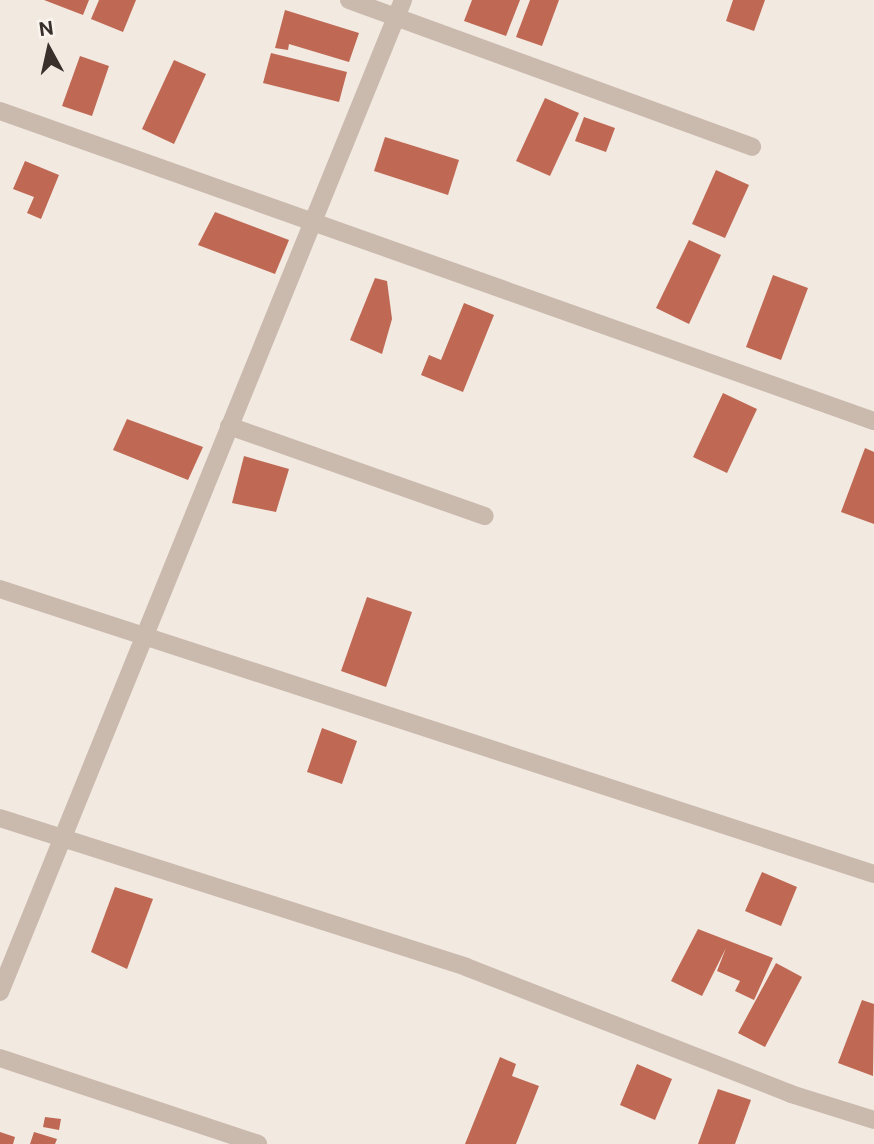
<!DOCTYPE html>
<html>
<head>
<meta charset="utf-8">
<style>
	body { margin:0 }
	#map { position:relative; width:874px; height:1144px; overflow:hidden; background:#f2e9e1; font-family:"Public Sans",sans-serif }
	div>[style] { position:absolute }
	.building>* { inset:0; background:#bf6853 }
	.minor>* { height:18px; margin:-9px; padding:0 9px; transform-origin:9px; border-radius:9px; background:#cab9ad }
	span { translate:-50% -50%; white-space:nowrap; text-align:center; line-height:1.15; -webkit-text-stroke:5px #faf4ee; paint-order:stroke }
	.north { position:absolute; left:14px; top:14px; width:70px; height:70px; -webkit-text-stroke:5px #faf4ee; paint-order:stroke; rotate:352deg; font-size:19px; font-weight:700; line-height:28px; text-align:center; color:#392f2b }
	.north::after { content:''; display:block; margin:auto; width:24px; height:32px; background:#392f2b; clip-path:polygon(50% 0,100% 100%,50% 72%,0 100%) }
</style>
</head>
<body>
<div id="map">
	<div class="building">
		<div style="clip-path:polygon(44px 0,89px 0,83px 15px)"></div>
		<div style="clip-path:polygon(99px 0,136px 0,123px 32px,91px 19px)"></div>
		<div style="clip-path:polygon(472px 0,520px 0,506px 36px,464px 21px)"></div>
		<div style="clip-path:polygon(530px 0,559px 0,542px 46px,516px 37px)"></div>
		<div style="clip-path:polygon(733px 0,765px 0,754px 31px,726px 21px)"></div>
		<div style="clip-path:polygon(285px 10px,359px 33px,349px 62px,289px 44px,288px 50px,275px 48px)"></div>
		<div style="clip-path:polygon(271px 53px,347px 72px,339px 102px,263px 83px)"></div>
		<div style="clip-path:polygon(80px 56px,109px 66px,92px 116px,62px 106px)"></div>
		<div style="clip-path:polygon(174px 60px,206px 74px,174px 144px,142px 129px)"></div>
		<div style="clip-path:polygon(545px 98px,579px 113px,550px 176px,516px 161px)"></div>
		<div style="clip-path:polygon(584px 117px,615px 128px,606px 152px,575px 141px)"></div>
		<div style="clip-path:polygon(385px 137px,459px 160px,448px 195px,374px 171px)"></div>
		<div style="clip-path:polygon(25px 161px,59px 175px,41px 219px,27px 213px,34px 197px,13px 189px)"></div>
		<div style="clip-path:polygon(716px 170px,749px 185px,725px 238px,692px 224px)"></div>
		<div style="clip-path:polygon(215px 212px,289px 240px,275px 274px,198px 245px)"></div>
		<div style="clip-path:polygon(689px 240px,721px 255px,689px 324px,656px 308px)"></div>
		<div style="clip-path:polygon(773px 275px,808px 288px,781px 360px,746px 347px)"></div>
		<div style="clip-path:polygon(375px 278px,387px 281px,392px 319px,382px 354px,350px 340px)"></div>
		<div style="clip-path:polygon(464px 303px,494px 315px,463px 392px,421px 375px,429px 355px,441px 360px)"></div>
		<div style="clip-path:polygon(723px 393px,757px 409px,727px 473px,693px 457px)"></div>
		<div style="clip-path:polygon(127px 419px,203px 447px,188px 480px,113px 450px)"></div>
		<div style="clip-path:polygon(865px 448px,874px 452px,874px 524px,841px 512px)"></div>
		<div style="clip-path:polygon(244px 456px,289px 469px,276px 512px,232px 503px)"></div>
		<div style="clip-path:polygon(367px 597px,412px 612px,386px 687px,341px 671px)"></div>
		<div style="clip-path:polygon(322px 728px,357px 741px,342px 784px,307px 772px)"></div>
		<div style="clip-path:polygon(762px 872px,797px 887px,781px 926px,745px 911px)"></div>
		<div style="clip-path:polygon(115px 887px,153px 899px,127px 969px,91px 952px)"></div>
		<div style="clip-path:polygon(698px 929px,773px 958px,754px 1000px,735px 991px,740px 981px,717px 971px,726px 948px,702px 996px,671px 981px)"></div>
		<div style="clip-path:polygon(776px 963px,802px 977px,765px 1047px,738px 1033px)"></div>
		<div style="clip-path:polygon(862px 1000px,874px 1004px,873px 1076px,838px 1063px)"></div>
		<div style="clip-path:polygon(500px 1057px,516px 1064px,512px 1076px,539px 1086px,516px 1144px,465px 1144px)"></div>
		<div style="clip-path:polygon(637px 1064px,672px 1079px,655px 1120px,620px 1105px)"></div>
		<div style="clip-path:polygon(718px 1089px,751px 1100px,735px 1144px,698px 1144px)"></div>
		<div style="clip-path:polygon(45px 1117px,61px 1119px,59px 1130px,43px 1127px)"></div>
		<div style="clip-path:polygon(0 1132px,15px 1137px,13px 1144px,0 1144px)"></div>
		<div style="clip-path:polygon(34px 1132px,57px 1139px,55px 1144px,30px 1144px)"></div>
	</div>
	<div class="minor">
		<div style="left:349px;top:0;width:429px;rotate:20deg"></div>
		<div style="left:0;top:111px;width:927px;rotate:19.53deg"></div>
		<div style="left:229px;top:426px;width:271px;rotate:19.4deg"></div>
		<div style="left:0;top:589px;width:919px;rotate:18.06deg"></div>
		<div style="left:0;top:818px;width:489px;rotate:17.7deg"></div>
		<div style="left:466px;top:967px;width:349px;rotate:21.3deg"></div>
		<div style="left:791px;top:1094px;width:87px;rotate:17.4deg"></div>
		<div style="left:0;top:992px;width:1071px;rotate:-67.89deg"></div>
		<div style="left:0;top:1058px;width:272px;rotate:18.4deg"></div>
	</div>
	<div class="north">N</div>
</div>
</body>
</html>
